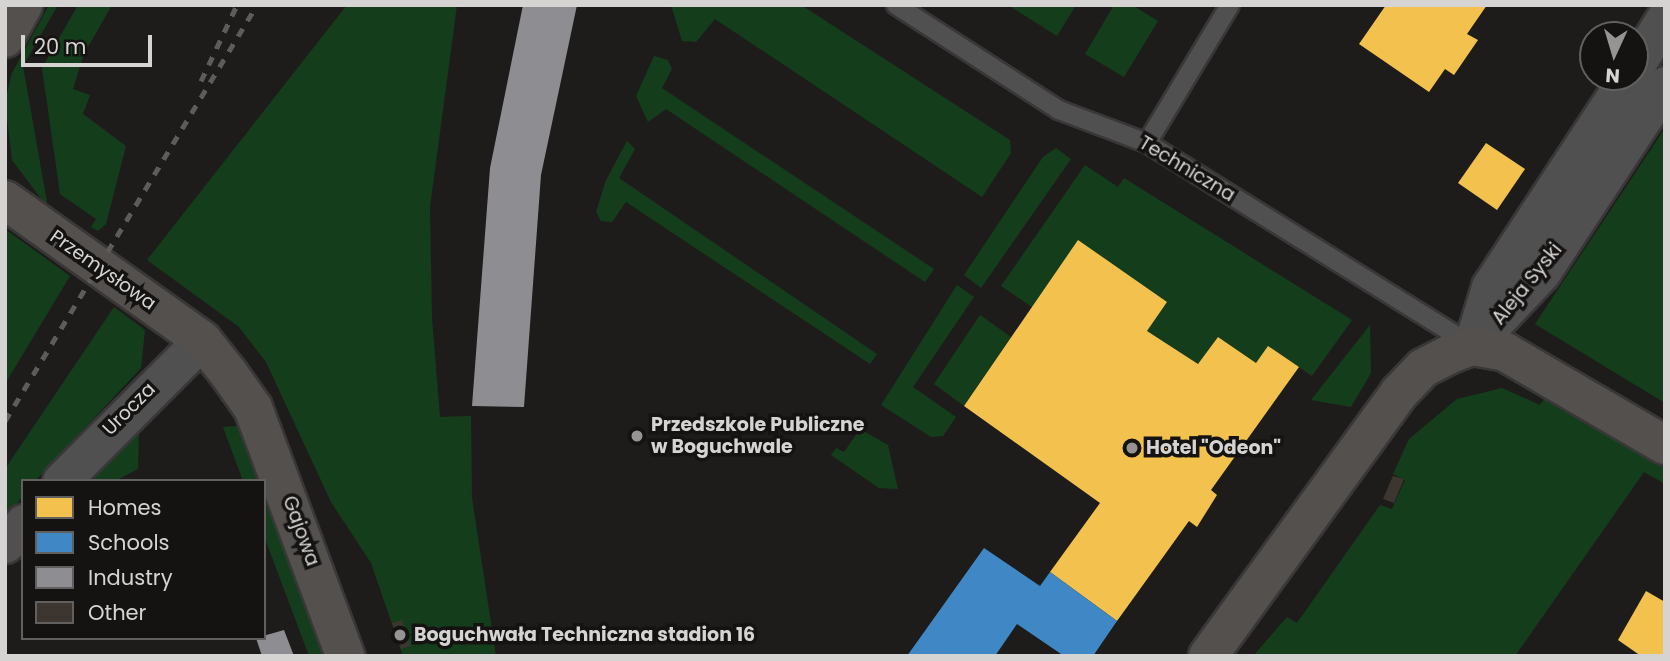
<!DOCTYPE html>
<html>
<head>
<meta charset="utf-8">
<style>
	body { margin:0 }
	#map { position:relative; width:1670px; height:661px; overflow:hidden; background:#1e1c1b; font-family:Poppins,sans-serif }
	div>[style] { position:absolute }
	.green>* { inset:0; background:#143e1b }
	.homes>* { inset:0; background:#f2c14e }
	.schools>* { inset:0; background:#3f88c5 }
	.industry>* { inset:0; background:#8d8d92 }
	.building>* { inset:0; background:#3d3630 }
	.roads { filter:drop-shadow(2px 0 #393737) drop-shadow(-2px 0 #393737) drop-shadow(0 2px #393737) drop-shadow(0 -2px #393737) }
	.lane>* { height:18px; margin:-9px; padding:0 9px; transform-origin:9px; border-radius:9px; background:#515050 }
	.street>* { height:37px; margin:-18.5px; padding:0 18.5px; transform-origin:18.5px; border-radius:18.5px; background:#515050 }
	.secondary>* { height:38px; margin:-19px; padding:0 19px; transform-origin:19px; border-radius:19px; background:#53504e }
	.rail>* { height:5px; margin-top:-2.5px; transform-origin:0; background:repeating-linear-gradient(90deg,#5d5c5b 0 9px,transparent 0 18px) }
	.dots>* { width:19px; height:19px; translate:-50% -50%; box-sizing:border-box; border:4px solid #151311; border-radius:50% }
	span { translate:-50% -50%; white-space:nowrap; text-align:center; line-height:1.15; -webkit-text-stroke:7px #151311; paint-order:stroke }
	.street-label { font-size:19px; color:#d6d4d3 }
	.poi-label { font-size:19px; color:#d6d4d3; font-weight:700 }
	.left { translate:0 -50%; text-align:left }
	.frame { position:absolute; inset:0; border:7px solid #d6d4d3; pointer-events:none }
	.legend { position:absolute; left:21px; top:479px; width:245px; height:161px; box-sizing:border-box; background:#151311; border:2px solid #62605f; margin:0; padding:9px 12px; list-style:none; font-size:21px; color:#d6d4d3 }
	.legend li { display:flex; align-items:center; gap:14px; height:35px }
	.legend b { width:35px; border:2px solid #62605f }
	.north { position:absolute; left:1579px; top:21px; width:70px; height:70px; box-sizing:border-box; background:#151311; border:2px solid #62605f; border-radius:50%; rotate:184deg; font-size:19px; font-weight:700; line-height:28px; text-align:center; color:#d6d4d3 }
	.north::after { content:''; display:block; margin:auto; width:24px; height:32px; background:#969493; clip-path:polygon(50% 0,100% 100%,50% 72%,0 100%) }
	.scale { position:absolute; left:21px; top:35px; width:131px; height:32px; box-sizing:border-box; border:4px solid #d6d4d3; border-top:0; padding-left:9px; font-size:21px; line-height:24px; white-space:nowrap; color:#d6d4d3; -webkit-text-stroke:5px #151311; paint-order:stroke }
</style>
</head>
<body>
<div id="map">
	<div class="green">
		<div style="clip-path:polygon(49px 5px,58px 5px,23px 66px,48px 208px,12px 160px,5px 102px,12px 73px)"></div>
		<div style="clip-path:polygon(78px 5px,112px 5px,84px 54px,73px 89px,90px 95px,83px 114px,126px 146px,106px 224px,98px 231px,91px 227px,96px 219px,60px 194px,42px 68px)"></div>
		<div style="clip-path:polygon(347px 5px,457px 5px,430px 207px,432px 318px,440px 417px,471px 416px,472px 498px,496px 656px,403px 656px,371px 563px,331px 502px,266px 362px,239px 327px,147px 260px)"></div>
		<div style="clip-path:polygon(671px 5px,801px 5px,1010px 140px,1011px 153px,982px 197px,715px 19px,696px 42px,682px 41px)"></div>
		<div style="clip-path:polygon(1008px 5px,1076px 5px,1057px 36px)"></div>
		<div style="clip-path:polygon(1114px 5px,1132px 5px,1158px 21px,1124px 77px,1085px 54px)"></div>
		<div style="clip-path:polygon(654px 56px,668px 60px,672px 69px,662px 88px,934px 269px,925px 282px,666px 109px,648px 122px,636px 96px)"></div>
		<div style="clip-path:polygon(1665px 128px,1665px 403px,1535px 324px)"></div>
		<div style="clip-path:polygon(627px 141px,635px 149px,619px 178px,877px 354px,870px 364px,626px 202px,612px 222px,601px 221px,596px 212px,606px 180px)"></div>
		<div style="clip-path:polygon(1056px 148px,1071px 159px,981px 288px,964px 275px,1043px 157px)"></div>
		<div style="clip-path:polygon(1085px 165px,1118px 187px,1124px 178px,1352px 320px,1312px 376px,1269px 347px,1256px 363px,1218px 337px,1198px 364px,1147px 331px,1167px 302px,1032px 307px,1001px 286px)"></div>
		<div style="clip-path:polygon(5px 229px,70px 276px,5px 384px)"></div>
		<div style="clip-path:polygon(957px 285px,974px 297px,913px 387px,956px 417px,943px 436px,931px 437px,881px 405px)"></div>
		<div style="clip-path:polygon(114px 307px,145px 330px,141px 368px,35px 481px,23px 481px,23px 496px,5px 519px,5px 469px)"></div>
		<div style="clip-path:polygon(980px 315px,1011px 337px,964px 406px,934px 384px)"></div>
		<div style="clip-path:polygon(1370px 325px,1371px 373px,1351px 407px,1311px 400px)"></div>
		<div style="clip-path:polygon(1502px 388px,1540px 405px,1548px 394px,1665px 464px,1665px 484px,1644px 472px,1515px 656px,1253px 656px,1287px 617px,1297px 623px,1380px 505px,1392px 509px,1405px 480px,1393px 474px,1409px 439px,1457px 399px)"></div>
		<div style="clip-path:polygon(238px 426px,259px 481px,243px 481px,223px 427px)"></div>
		<div style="clip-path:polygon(139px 427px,138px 469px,115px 481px,78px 481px)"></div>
		<div style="clip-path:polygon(860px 429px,888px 445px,898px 489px,879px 488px,831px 455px,836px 448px,844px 452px)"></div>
		<div style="clip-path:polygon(264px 496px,324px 656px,309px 656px,264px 536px)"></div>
	</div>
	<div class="homes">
		<div style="clip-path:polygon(1386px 5px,1487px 5px,1467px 34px,1478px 40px,1454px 75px,1445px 69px,1429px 92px,1359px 44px)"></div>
		<div style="clip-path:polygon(1486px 143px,1525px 169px,1497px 210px,1458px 183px)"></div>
		<div style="clip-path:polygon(1078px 240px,1167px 302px,1147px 331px,1198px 364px,1218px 337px,1256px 363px,1268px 346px,1299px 367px,1211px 490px,1217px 495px,1197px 527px,1189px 521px,1117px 621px,1050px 572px,1100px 503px,964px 406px)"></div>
		<div style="clip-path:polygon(1646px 591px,1665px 602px,1665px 656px,1641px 656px,1618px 640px)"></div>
	</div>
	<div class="schools">
		<div style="clip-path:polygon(984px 548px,1040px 586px,1050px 572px,1117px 621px,1093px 656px,1064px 656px,1017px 624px,995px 656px,907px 656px)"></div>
	</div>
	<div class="industry">
		<div style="clip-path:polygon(523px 5px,577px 5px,541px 175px,524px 407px,472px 406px,490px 168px)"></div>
		<div style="clip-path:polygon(284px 630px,294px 656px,262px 656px,256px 638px)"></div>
	</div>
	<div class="building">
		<div style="clip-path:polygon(1393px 476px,1404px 479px,1394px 503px,1383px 499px)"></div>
		<div style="clip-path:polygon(402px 620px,411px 646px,401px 649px,392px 623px)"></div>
	</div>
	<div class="roads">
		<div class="lane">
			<div style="left:896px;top:5px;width:194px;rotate:32.8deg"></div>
			<div style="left:1059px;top:110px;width:94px;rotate:20.6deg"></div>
			<div style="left:1147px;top:143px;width:380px;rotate:31.9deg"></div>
			<div style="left:1147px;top:143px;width:161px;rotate:-59deg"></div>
		</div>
		<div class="street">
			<div style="left:1635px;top:66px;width:57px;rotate:-58deg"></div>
			<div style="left:1472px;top:346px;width:100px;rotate:-46.6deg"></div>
			<div style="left:1541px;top:273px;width:225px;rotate:-56.6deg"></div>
			<div style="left:1472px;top:346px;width:62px;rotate:-73deg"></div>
			<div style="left:1490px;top:287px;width:251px;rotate:-56.7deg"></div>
			<div style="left:61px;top:481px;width:199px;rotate:-45deg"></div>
			<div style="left:5px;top:544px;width:28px;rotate:-49deg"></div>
		</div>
		<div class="secondary">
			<div style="left:5px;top:38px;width:38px;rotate:-61deg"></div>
			<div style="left:5px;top:200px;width:242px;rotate:35.4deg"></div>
			<div style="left:202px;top:340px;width:43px;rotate:51.5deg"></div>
			<div style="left:229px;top:374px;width:42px;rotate:54.8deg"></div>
			<div style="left:253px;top:408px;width:265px;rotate:69.6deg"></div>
			<div style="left:1208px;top:656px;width:325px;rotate:-54deg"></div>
			<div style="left:1399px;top:393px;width:35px;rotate:-46deg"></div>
			<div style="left:1423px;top:368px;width:28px;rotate:-27deg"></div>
			<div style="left:1448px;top:355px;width:26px;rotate:-21deg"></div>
			<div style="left:1472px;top:346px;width:34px;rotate:10deg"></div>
			<div style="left:1505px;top:352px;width:185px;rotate:30.2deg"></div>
		</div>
	</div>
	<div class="rail">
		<div style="left:201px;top:81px;width:84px;rotate:-64.7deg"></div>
		<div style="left:5px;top:421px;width:486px;rotate:-58.8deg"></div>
	</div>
	<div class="dots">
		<div style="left:637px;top:436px;background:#969493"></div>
		<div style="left:1132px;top:448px;background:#969493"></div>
		<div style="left:400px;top:635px;background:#969493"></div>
	</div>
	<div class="street-label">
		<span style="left:1187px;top:169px;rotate:31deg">Techniczna</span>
		<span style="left:103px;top:270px;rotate:35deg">Przemysłowa</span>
		<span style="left:1527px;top:284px;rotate:-51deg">Aleja Syski</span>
		<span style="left:129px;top:409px;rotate:-45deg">Urocza</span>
		<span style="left:301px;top:531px;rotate:70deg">Gajowa</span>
	</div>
	<div class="poi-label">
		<span class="left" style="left:651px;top:436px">Przedszkole Publiczne<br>w Boguchwale</span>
		<span class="left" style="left:1146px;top:448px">Hotel "Odeon"</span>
		<span class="left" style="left:414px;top:635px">Boguchwała Techniczna stadion 16</span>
	</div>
	<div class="frame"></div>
	<ul class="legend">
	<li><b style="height:19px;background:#f2c14e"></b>Homes</li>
	<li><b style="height:19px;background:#3f88c5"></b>Schools</li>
	<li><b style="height:19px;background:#8d8d92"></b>Industry</li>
	<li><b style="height:19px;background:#3d3630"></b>Other</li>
	</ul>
	<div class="north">N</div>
	<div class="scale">20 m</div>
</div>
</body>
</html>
